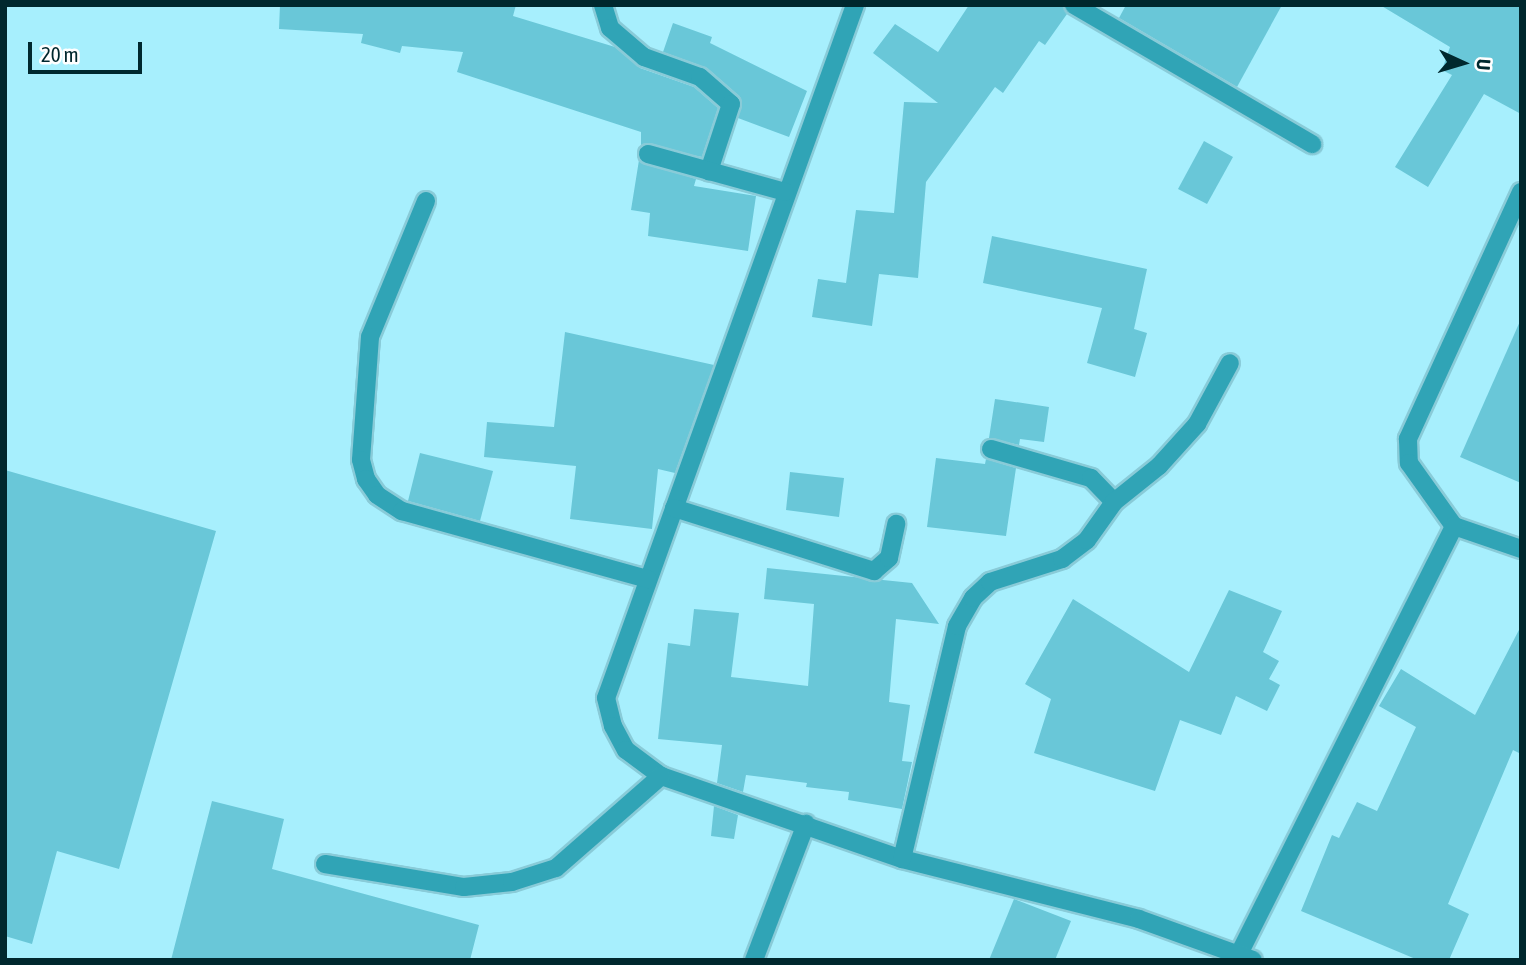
<!DOCTYPE html>
<html>
<head>
<meta charset="utf-8">
<style>
	body { margin:0 }
	#map { position:relative; width:1526px; height:965px; overflow:hidden; background:#a7effd; font-family:"Asap Condensed",sans-serif }
	div>[style] { position:absolute }
	.building>* { inset:0; background:#69c7d8 }
	.roads { filter:drop-shadow(2px 0 #89cbd8) drop-shadow(-2px 0 #89cbd8) drop-shadow(0 2px #89cbd8) drop-shadow(0 -2px #89cbd8) }
	.service>* { height:18px; margin:-9px; padding:0 9px; transform-origin:9px; border-radius:9px; background:#30a4b6 }
	.minor>* { height:18px; margin:-9px; padding:0 9px; transform-origin:9px; border-radius:9px; background:#30a4b6 }
	span { translate:-50% -50%; white-space:nowrap; text-align:center; line-height:1.15; -webkit-text-stroke:6px #fff; paint-order:stroke }
	.frame { position:absolute; inset:0; border:7px solid #00282e; pointer-events:none }
	.north { position:absolute; left:1428px; top:28px; width:70px; height:70px; -webkit-text-stroke:5px #fff; paint-order:stroke; rotate:94deg; font-size:19px; font-weight:700; line-height:28px; text-align:center; color:#00282e }
	.north::after { content:''; display:block; margin:auto; width:24px; height:32px; background:#00282e; clip-path:polygon(50% 0,100% 100%,50% 72%,0 100%) }
	.scale { position:absolute; left:28px; top:42px; width:114px; height:32px; box-sizing:border-box; border:4px solid #00282e; border-top:0; padding-left:9px; font-size:21px; line-height:24px; white-space:nowrap; color:#00282e; -webkit-text-stroke:5px #fff; paint-order:stroke }
</style>
</head>
<body>
<div id="map">
	<div class="building">
		<div style="clip-path:polygon(280px 5px,516px 5px,513px 16px,615px 47px,640px 68px,694px 87px,718px 108px,702px 157px,641px 145px,641px 132px,457px 72px,463px 52px,402px 46px,400px 53px,361px 43px,363px 34px,279px 29px)"></div>
		<div style="clip-path:polygon(969px 5px,1063px 5px,1067px 14px,1045px 45px,1039px 41px,1003px 93px,995px 87px,926px 182px,918px 278px,879px 274px,872px 326px,812px 317px,818px 279px,846px 283px,856px 210px,894px 213px,904px 102px,938px 103px,873px 53px,895px 24px,938px 52px)"></div>
		<div style="clip-path:polygon(1126px 5px,1282px 5px,1237px 87px,1119px 18px)"></div>
		<div style="clip-path:polygon(1380px 5px,1521px 5px,1521px 114px,1484px 94px,1428px 187px,1395px 167px,1452px 75px,1442px 70px,1450px 47px)"></div>
		<div style="clip-path:polygon(673px 23px,712px 37px,710px 43px,807px 91px,789px 137px,738px 118px,739px 96px,707px 68px,663px 52px)"></div>
		<div style="clip-path:polygon(1204px 141px,1233px 157px,1207px 204px,1178px 189px)"></div>
		<div style="clip-path:polygon(639px 160px,696px 179px,694px 186px,756px 196px,748px 251px,648px 236px,650px 213px,631px 210px)"></div>
		<div style="clip-path:polygon(992px 236px,1147px 269px,1134px 329px,1147px 333px,1135px 377px,1087px 363px,1102px 308px,983px 283px)"></div>
		<div style="clip-path:polygon(1521px 319px,1521px 483px,1460px 457px)"></div>
		<div style="clip-path:polygon(565px 332px,714px 365px,675px 473px,658px 469px,652px 529px,570px 519px,576px 466px,484px 457px,487px 422px,554px 427px)"></div>
		<div style="clip-path:polygon(995px 399px,1049px 407px,1044px 442px,1020px 439px,1019px 445px,989px 438px)"></div>
		<div style="clip-path:polygon(420px 453px,493px 471px,480px 521px,408px 501px)"></div>
		<div style="clip-path:polygon(936px 458px,985px 464px,986px 459px,1016px 468px,1006px 536px,927px 527px)"></div>
		<div style="clip-path:polygon(5px 470px,216px 531px,119px 869px,57px 851px,32px 944px,5px 936px)"></div>
		<div style="clip-path:polygon(790px 472px,844px 478px,839px 517px,786px 510px)"></div>
		<div style="clip-path:polygon(767px 568px,912px 583px,939px 624px,896px 619px,889px 702px,910px 705px,902px 761px,912px 762px,902px 809px,848px 800px,849px 792px,806px 787px,807px 783px,746px 775px,743px 792px,717px 783px,722px 745px,658px 739px,668px 643px,690px 646px,694px 609px,739px 613px,731px 677px,808px 686px,814px 604px,764px 599px)"></div>
		<div style="clip-path:polygon(1229px 590px,1282px 611px,1263px 652px,1279px 661px,1269px 679px,1280px 685px,1267px 711px,1236px 696px,1221px 735px,1180px 720px,1155px 791px,1034px 753px,1051px 699px,1025px 684px,1073px 599px,1189px 672px)"></div>
		<div style="clip-path:polygon(1521px 626px,1521px 754px,1513px 750px,1448px 904px,1469px 914px,1449px 960px,1418px 960px,1301px 911px,1332px 835px,1339px 838px,1357px 802px,1377px 811px,1416px 727px,1379px 706px,1401px 669px,1475px 715px)"></div>
		<div style="clip-path:polygon(212px 801px,284px 819px,272px 869px,479px 925px,470px 960px,171px 960px)"></div>
		<div style="clip-path:polygon(714px 806px,738px 815px,734px 839px,711px 836px)"></div>
		<div style="clip-path:polygon(1014px 899px,1071px 921px,1055px 960px,989px 960px)"></div>
	</div>
	<div class="roads">
		<div class="service">
			<div style="left:1521px;top:192px;width:272px;rotate:114.6deg"></div>
			<div style="left:1408px;top:439px;width:24px;rotate:88deg"></div>
			<div style="left:1409px;top:463px;width:77px;rotate:54.5deg"></div>
			<div style="left:1454px;top:526px;width:71px;rotate:18.9deg"></div>
			<div style="left:1239px;top:954px;width:479px;rotate:-63.3deg"></div>
		</div>
		<div class="minor">
			<div style="left:603px;top:5px;width:24px;rotate:73deg"></div>
			<div style="left:610px;top:28px;width:45px;rotate:40.5deg"></div>
			<div style="left:644px;top:57px;width:59px;rotate:19.7deg"></div>
			<div style="left:700px;top:77px;width:41px;rotate:41.1deg"></div>
			<div style="left:731px;top:104px;width:71px;rotate:108.2deg"></div>
			<div style="left:855px;top:5px;width:736px;rotate:109.76deg"></div>
			<div style="left:606px;top:698px;width:29px;rotate:76deg"></div>
			<div style="left:613px;top:726px;width:27px;rotate:62deg"></div>
			<div style="left:626px;top:750px;width:44px;rotate:36.6deg"></div>
			<div style="left:661px;top:776px;width:255px;rotate:19deg"></div>
			<div style="left:902px;top:859px;width:244px;rotate:14.2deg"></div>
			<div style="left:1139px;top:919px;width:121px;rotate:19.8deg"></div>
			<div style="left:1074px;top:5px;width:276px;rotate:30.3deg"></div>
			<div style="left:648px;top:154px;width:142px;rotate:15.5deg"></div>
			<div style="left:426px;top:201px;width:147px;rotate:112.4deg"></div>
			<div style="left:370px;top:337px;width:123px;rotate:94.2deg"></div>
			<div style="left:361px;top:460px;width:20px;rotate:75deg"></div>
			<div style="left:366px;top:479px;width:19px;rotate:55deg"></div>
			<div style="left:377px;top:495px;width:30px;rotate:33deg"></div>
			<div style="left:402px;top:511px;width:255px;rotate:15.5deg"></div>
			<div style="left:991px;top:449px;width:104px;rotate:16.2deg"></div>
			<div style="left:1091px;top:478px;width:33px;rotate:46deg"></div>
			<div style="left:674px;top:508px;width:210px;rotate:17.5deg"></div>
			<div style="left:874px;top:571px;width:20px;rotate:-41deg"></div>
			<div style="left:889px;top:558px;width:35px;rotate:-78deg"></div>
			<div style="left:902px;top:859px;width:239px;rotate:-76.7deg"></div>
			<div style="left:957px;top:626px;width:32px;rotate:-60deg"></div>
			<div style="left:973px;top:598px;width:23px;rotate:-43deg"></div>
			<div style="left:990px;top:582px;width:76px;rotate:-17.7deg"></div>
			<div style="left:1062px;top:559px;width:31px;rotate:-37deg"></div>
			<div style="left:1087px;top:540px;width:47px;rotate:-54.6deg"></div>
			<div style="left:1114px;top:502px;width:58px;rotate:-38.7deg"></div>
			<div style="left:1159px;top:466px;width:57px;rotate:-47.9deg"></div>
			<div style="left:1197px;top:424px;width:69px;rotate:-61.6deg"></div>
			<div style="left:325px;top:864px;width:141px;rotate:9.4deg"></div>
			<div style="left:464px;top:887px;width:48px;rotate:-5.9deg"></div>
			<div style="left:512px;top:882px;width:46px;rotate:-17.7deg"></div>
			<div style="left:556px;top:868px;width:140px;rotate:-41.2deg"></div>
			<div style="left:754px;top:960px;width:146px;rotate:-69.1deg"></div>
		</div>
	</div>
	<div class="frame"></div>
	<div class="north">U</div>
	<div class="scale">20 m</div>
</div>
</body>
</html>
